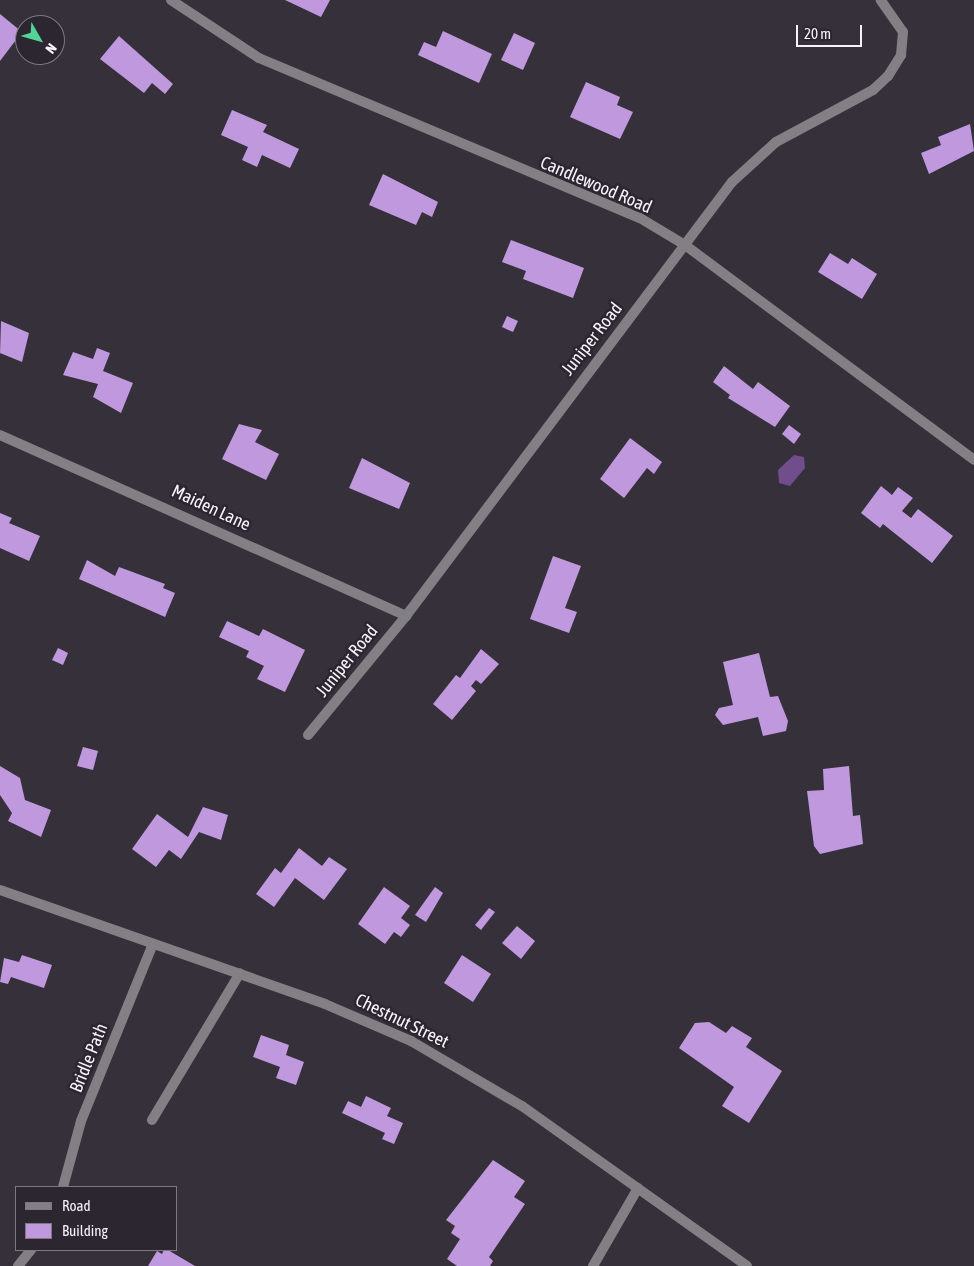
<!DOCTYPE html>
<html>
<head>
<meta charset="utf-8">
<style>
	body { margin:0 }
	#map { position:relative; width:974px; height:1266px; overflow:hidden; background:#35303a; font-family:"Asap Condensed",sans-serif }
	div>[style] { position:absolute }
	.water>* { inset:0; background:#714d8c }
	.building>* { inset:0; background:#bf98de }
	.service>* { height:10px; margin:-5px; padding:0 5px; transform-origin:5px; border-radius:5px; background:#838085 }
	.minor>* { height:10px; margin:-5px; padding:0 5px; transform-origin:5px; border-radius:5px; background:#838085 }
	.tertiary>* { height:10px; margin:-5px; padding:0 5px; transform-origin:5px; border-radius:5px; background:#838085 }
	span { translate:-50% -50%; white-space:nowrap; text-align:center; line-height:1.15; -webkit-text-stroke:5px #2b2630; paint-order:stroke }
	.street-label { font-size:18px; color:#f7f3fa }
	.legend { position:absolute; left:15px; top:1186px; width:162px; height:65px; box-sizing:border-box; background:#2b2630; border:1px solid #7d7881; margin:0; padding:6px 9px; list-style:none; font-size:15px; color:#f7f3fa }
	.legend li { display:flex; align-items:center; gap:10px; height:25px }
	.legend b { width:25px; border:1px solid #7d7881 }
	.north { position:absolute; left:15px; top:15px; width:50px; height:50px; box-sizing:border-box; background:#2b2630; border:1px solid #7d7881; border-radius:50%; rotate:128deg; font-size:14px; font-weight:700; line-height:20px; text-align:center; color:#f7f3fa }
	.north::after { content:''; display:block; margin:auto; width:18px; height:22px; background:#53d396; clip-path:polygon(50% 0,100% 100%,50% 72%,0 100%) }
	.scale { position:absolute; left:796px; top:25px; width:66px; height:22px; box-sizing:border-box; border:2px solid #f7f3fa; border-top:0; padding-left:6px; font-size:15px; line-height:18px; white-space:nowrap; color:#f7f3fa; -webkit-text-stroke:4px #2b2630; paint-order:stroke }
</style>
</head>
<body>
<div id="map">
	<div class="water">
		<div style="clip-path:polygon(794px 455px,804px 457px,805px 468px,790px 486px,779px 483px,778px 470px)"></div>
	</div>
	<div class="building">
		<div style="clip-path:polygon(285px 0,330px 0,321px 17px)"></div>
		<div style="clip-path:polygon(0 14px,22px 32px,0 61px)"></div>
		<div style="clip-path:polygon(443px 31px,492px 54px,479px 83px,418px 55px,424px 42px,436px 47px)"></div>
		<div style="clip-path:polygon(514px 33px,535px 43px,523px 70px,501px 60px)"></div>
		<div style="clip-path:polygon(119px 36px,173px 84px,165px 94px,152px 83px,144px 93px,100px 59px)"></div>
		<div style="clip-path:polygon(586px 82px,620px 97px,617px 105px,633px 112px,620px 139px,570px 117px)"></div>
		<div style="clip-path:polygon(232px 110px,267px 125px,263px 132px,299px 149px,290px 168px,262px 155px,257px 167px,242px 160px,248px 147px,221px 135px)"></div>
		<div style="clip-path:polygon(970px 124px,974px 151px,929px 174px,921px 153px,941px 145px,938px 137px)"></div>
		<div style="clip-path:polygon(383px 174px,438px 202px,432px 217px,422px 212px,416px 225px,369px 205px)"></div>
		<div style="clip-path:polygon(511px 240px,584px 268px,573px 298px,523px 279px,526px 271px,502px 262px)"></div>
		<div style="clip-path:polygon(830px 253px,848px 264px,852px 258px,877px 274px,862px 299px,818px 272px)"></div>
		<div style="clip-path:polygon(507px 316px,518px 321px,513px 332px,502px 327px)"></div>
		<div style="clip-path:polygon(1px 321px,29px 333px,22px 362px,0 353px)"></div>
		<div style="clip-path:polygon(97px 348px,110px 353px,103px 371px,133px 383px,121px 413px,93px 397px,98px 384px,63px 375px,73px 352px,93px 359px)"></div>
		<div style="clip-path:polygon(724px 366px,753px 389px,758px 382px,790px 406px,775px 427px,728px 398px,730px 395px,713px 382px)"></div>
		<div style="clip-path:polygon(239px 424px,262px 430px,255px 442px,279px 454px,266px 480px,222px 459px)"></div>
		<div style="clip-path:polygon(789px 425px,801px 434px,794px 444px,782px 434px)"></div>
		<div style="clip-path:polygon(630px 438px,662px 462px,654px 474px,647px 468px,624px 498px,600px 479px)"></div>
		<div style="clip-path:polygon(362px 458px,410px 483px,399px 509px,349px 488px)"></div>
		<div style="clip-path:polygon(881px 486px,892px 495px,898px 487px,913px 498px,902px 511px,911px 518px,918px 509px,953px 536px,932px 563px,883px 524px,880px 528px,861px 513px)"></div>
		<div style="clip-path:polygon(0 513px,12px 518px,9px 523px,40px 536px,29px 561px,0 548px)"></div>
		<div style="clip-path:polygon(553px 556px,581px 566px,565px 608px,577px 612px,569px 633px,530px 619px)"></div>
		<div style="clip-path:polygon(87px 560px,115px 576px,119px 567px,165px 584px,163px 588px,175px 593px,165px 617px,79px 579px)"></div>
		<div style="clip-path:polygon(227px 621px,259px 636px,263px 629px,305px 650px,285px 692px,257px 679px,264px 666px,246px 657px,249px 651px,219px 637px)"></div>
		<div style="clip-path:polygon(58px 648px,68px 653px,63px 665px,52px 660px)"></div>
		<div style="clip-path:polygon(481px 649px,499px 664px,481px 684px,476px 680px,471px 686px,476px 691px,452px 720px,433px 704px,456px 675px,460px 678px)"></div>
		<div style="clip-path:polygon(759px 653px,770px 697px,778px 696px,788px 721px,786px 731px,763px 736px,758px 717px,723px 725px,715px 715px,719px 708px,733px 705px,723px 662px)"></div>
		<div style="clip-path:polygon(83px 747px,98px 751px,93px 770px,77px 766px)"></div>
		<div style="clip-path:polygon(0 766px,20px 778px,25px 800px,51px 810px,41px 837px,8px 821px,12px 813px,0 795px)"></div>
		<div style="clip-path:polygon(849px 766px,853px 816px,860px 815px,863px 844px,820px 854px,814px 846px,807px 791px,824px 790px,823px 769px)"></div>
		<div style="clip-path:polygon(203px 807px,228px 815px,221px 840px,199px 832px,181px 859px,169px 850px,156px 867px,132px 849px,157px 814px,188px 837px)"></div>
		<div style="clip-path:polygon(299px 848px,322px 866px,329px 857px,347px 869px,324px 900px,295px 878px,274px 907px,256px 894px,275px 868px,281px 873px)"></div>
		<div style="clip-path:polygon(384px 887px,410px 906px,401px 918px,410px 925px,401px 937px,394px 932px,385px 944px,358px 924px)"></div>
		<div style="clip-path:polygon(435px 887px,443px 893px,426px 922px,415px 915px)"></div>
		<div style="clip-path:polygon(489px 908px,495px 912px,481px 930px,475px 925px)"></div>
		<div style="clip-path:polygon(517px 926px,535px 941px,521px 959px,502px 943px)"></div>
		<div style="clip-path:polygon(22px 955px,52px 965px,44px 988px,11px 977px,8px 984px,0 982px,4px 958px,19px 962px)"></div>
		<div style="clip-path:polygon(462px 955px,491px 974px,473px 1002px,444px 983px)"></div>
		<div style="clip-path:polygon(709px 1022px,726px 1033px,732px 1026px,752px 1038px,746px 1047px,782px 1071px,749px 1123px,722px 1106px,734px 1087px,679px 1048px,695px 1023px)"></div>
		<div style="clip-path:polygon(261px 1035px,289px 1045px,286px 1055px,304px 1062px,296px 1085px,276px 1078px,280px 1067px,253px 1057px)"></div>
		<div style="clip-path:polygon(366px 1096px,391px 1108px,387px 1116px,403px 1123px,394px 1144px,382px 1139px,385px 1133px,342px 1113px,348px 1101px,361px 1107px)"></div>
		<div style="clip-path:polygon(493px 1160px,525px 1181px,514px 1197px,525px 1204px,489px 1257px,493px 1261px,490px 1266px,457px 1266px,447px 1259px,460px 1239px,451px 1233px,455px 1226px,446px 1220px)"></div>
		<div style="clip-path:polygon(164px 1250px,168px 1250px,195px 1266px,148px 1266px,157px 1251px,162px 1254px)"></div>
	</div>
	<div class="service">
		<div style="left:152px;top:1120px;width:171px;rotate:-59.1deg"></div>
	</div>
	<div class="minor">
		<div style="left:171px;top:0;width:105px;rotate:33.4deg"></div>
		<div style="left:259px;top:58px;width:413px;rotate:22.8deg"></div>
		<div style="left:640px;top:218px;width:52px;rotate:31deg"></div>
		<div style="left:685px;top:245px;width:360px;rotate:36.6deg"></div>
		<div style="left:0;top:435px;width:445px;rotate:24deg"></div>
		<div style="left:308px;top:735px;width:154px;rotate:-50.5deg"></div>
		<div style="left:406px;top:616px;width:543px;rotate:-53.09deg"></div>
		<div style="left:732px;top:182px;width:59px;rotate:-42.3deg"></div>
		<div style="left:776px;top:142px;width:110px;rotate:-28.2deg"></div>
		<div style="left:873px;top:90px;width:21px;rotate:-43deg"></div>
		<div style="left:888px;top:76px;width:25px;rotate:-58deg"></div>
		<div style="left:901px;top:55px;width:23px;rotate:-85deg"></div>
		<div style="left:903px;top:32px;width:39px;rotate:-125deg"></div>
		<div style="left:63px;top:1187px;width:68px;rotate:-74.7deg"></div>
		<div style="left:81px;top:1121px;width:191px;rotate:-67.9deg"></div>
		<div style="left:18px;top:1266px;width:21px;rotate:-51deg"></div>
		<div style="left:593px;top:1266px;width:90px;rotate:-60deg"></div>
	</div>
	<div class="tertiary">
		<div style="left:0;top:890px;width:344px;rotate:19.3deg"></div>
		<div style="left:325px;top:1004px;width:94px;rotate:23.3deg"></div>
		<div style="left:411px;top:1041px;width:129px;rotate:30.4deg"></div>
		<div style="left:522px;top:1106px;width:276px;rotate:35.4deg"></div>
	</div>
	<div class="street-label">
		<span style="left:596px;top:185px;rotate:23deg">Candlewood Road</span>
		<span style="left:592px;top:339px;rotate:-52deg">Juniper Road</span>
		<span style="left:211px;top:508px;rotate:25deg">Maiden Lane</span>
		<span style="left:347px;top:661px;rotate:-51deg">Juniper Road</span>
		<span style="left:402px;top:1021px;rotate:26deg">Chestnut Street</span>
		<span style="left:89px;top:1058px;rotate:-68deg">Bridle Path</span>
	</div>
	<ul class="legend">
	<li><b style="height:6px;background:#838085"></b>Road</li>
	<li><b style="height:14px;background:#bf98de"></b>Building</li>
	</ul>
	<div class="north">N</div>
	<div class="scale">20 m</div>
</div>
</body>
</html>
